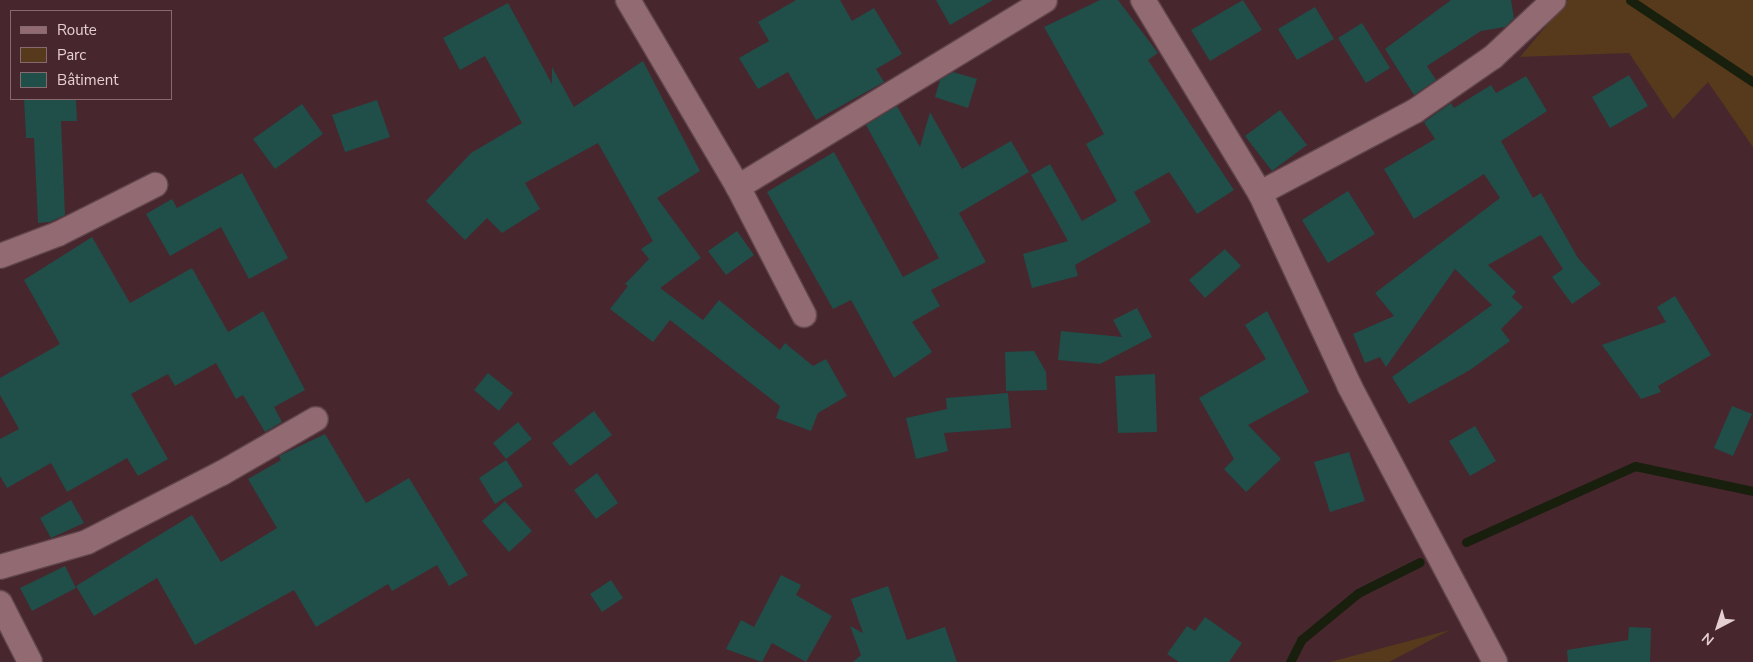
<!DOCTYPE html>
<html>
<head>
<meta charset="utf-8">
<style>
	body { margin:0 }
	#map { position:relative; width:1753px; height:662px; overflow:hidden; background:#47262e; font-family:"Nunito Sans",sans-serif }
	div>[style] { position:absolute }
	.green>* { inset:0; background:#573a1b }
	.stream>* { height:9px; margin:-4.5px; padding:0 4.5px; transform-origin:4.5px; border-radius:4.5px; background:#191f0d }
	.building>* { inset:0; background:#204e48 }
	.roads { filter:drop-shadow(1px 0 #60444b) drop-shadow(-1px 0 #60444b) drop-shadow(0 1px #60444b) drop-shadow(0 -1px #60444b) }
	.street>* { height:24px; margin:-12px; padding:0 12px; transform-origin:12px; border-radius:12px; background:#916a72 }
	span { translate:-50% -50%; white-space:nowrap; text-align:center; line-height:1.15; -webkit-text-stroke:5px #47262e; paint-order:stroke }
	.legend { position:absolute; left:10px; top:10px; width:162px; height:90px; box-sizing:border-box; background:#47262e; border:1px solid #866a70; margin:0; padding:6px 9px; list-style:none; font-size:15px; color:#e5cfd3 }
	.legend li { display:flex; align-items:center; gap:10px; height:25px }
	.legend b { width:25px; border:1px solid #866a70 }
	.north { position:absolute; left:1693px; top:602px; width:50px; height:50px; -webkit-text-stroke:4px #47262e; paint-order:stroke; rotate:220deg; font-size:14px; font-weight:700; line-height:20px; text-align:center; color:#e5cfd3 }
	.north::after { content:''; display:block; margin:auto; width:18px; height:22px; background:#e5cfd3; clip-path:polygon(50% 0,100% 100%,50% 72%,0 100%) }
</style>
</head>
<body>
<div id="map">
	<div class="green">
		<div style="clip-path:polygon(1568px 0,1753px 0,1753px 147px,1708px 82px,1673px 119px,1629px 53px,1520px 57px)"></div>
		<div style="clip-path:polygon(1450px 630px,1389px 662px,1330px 662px)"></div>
	</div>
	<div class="stream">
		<div style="left:1630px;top:0;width:148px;rotate:33.7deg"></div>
		<div style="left:1466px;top:542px;width:185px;rotate:-24.2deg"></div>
		<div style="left:1635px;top:466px;width:121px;rotate:12deg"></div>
		<div style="left:1290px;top:662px;width:25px;rotate:-63deg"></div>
		<div style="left:1301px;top:640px;width:74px;rotate:-39.5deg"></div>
		<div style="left:1358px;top:593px;width:69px;rotate:-26.6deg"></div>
	</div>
	<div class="building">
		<div style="clip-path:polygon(796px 0,840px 0,852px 21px,874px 8px,902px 54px,876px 69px,884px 82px,816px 120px,788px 72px,758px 89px,739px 58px,769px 41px,758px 22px)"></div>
		<div style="clip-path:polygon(936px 0,993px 0,950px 25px)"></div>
		<div style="clip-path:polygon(1100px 0,1118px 0,1158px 53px,1148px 60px,1234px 190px,1197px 214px,1169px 172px,1134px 192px,1151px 222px,1075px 265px,1078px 276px,1032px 288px,1023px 254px,1068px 241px,1031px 175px,1050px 164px,1082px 221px,1117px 201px,1086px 144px,1104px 134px,1044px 27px)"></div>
		<div style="clip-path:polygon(1243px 0,1262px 30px,1210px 61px,1191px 30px)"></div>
		<div style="clip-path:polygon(1451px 0,1511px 0,1514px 18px,1505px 27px,1481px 31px,1427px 66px,1436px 80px,1414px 95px,1385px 49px)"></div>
		<div style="clip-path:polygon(508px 3px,552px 84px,552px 67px,574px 107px,643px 61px,700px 171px,657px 198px,701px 258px,660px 288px,703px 320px,719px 300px,780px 350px,785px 343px,813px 366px,826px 359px,847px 396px,818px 413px,811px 431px,776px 418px,780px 406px,670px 320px,653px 342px,610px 309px,628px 286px,625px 284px,649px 259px,641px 249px,653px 241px,598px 143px,525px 183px,540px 209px,502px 233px,487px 218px,465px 240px,426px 201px,471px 153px,522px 123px,485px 56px,460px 70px,443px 38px)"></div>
		<div style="clip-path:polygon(1315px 7px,1334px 39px,1297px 60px,1278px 29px)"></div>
		<div style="clip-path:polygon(1362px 23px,1390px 68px,1366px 83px,1338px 38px)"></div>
		<div style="clip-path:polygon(953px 72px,977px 79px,968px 108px,935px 97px,940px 80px)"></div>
		<div style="clip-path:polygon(1629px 75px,1648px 106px,1610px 128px,1592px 97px)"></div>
		<div style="clip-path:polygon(1526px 76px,1547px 111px,1501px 141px,1533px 198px,1541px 193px,1578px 258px,1601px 284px,1572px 304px,1552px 277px,1563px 269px,1541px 235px,1488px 265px,1516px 292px,1512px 297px,1523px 307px,1501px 329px,1510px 341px,1470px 370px,1409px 404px,1392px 377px,1492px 305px,1455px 269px,1386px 367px,1380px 357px,1365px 363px,1353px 334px,1394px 316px,1375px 293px,1500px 198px,1484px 174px,1414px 219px,1384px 169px,1435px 139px,1424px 122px,1451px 103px,1454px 108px,1491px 85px,1496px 93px)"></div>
		<div style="clip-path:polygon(24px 99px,76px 99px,77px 121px,61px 121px,65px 215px,50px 222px,38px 223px,34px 138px,26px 138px)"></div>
		<div style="clip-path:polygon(377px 100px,390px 137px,345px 152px,332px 115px)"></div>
		<div style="clip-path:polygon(302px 104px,323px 134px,275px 169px,253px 139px)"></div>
		<div style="clip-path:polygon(897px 106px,920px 147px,930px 112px,962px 169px,1011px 141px,1029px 172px,959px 213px,986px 262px,931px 290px,940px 306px,912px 322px,932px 352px,894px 378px,851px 300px,833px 309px,767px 192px,834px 152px,903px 277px,939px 258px,866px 125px)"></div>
		<div style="clip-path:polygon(1280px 110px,1307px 145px,1272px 171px,1245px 136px)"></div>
		<div style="clip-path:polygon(242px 173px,288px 258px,249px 279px,221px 227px,170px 256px,146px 214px,172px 199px,177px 208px)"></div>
		<div style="clip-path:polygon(1348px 191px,1375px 234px,1328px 263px,1302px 220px)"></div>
		<div style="clip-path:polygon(737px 231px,754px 255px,726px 275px,708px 251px)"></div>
		<div style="clip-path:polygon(92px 237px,130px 303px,192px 268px,228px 332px,263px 311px,305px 390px,274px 407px,282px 422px,265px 432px,243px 395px,236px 399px,216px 363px,175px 386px,168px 374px,131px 394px,168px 459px,138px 476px,127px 458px,67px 492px,51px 463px,7px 488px,0 476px,0 439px,19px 429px,0 395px,0 378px,60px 344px,24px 280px)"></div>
		<div style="clip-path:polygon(1225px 249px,1241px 266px,1205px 298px,1189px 280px)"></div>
		<div style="clip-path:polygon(1675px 296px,1711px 355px,1658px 386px,1661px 392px,1641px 399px,1602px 345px,1666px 322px,1657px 307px)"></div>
		<div style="clip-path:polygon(1137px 308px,1152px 337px,1100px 364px,1058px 360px,1061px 331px,1122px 337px,1113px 320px)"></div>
		<div style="clip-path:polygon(1267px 311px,1309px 392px,1248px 425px,1281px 459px,1246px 492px,1224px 469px,1234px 459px,1199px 398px,1266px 359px,1245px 325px)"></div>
		<div style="clip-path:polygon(1034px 351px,1046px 372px,1047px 390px,1006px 391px,1005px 352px)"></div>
		<div style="clip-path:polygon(488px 373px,513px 393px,499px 411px,474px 390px)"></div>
		<div style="clip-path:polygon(1155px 374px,1157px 432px,1118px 433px,1115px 376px)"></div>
		<div style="clip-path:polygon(1008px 393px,1011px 428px,944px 433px,948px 451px,916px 459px,906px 418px,947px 409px,946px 398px)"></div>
		<div style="clip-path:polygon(1732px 406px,1752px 414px,1733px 456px,1714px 448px)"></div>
		<div style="clip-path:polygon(594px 411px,612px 435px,570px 466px,552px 443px)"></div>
		<div style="clip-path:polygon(518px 422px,532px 439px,506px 459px,493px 443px)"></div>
		<div style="clip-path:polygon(1475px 426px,1496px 461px,1470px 476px,1449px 441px)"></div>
		<div style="clip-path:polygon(325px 434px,366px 503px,409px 478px,468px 575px,449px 586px,437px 565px,392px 591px,388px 584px,316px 627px,294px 590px,195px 645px,157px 578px,94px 616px,76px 586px,192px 515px,221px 562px,277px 528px,248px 479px,281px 460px,279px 456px)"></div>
		<div style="clip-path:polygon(1349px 452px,1365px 501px,1330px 512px,1314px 462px)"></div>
		<div style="clip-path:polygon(506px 460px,523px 486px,495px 504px,479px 478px)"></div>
		<div style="clip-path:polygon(597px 473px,618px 503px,596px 519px,574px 490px)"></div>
		<div style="clip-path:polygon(71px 500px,84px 523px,51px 538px,40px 518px)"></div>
		<div style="clip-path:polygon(505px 501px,532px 531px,509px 552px,482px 521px)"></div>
		<div style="clip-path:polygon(65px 566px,76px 588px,32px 611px,20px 588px)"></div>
		<div style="clip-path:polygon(781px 575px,801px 585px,796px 595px,832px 616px,806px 662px,772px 643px,762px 662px,726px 649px,741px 620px,754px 627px)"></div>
		<div style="clip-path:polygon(611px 580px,623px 598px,602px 612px,590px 594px)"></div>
		<div style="clip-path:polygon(888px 586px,907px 640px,945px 627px,957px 662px,853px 662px,861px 655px,850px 626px,863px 633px,851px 599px)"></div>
		<div style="clip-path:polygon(1205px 617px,1242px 643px,1229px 662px,1179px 662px,1167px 654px,1187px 626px,1195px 631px)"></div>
		<div style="clip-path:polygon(1629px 627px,1651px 628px,1650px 662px,1568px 662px,1567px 650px,1628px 640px)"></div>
	</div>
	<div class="roads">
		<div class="street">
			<div style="left:628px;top:0;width:217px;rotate:59.5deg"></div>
			<div style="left:738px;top:187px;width:144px;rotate:62.7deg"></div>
			<div style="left:1143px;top:0;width:226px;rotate:58.8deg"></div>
			<div style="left:1260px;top:193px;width:214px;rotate:65.1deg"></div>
			<div style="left:1350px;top:387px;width:311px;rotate:62.2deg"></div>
			<div style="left:738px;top:187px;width:359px;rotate:-31.3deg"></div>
			<div style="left:1260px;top:193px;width:175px;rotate:-27.9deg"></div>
			<div style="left:1415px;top:111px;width:95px;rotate:-34.7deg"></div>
			<div style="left:1493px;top:57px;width:83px;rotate:-43.1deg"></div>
			<div style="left:0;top:256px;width:62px;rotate:-20.8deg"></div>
			<div style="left:58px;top:234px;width:109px;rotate:-26.8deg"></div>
			<div style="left:0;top:567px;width:91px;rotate:-16deg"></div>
			<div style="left:87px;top:542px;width:152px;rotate:-27.1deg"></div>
			<div style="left:222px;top:473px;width:108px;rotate:-29.9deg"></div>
			<div style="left:0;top:603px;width:66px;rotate:63deg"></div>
		</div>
	</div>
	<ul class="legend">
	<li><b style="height:6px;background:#916a72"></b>Route</li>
	<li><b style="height:14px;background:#573a1b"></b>Parc</li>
	<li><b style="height:14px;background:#204e48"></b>Bâtiment</li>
	</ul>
	<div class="north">N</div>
</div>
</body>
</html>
